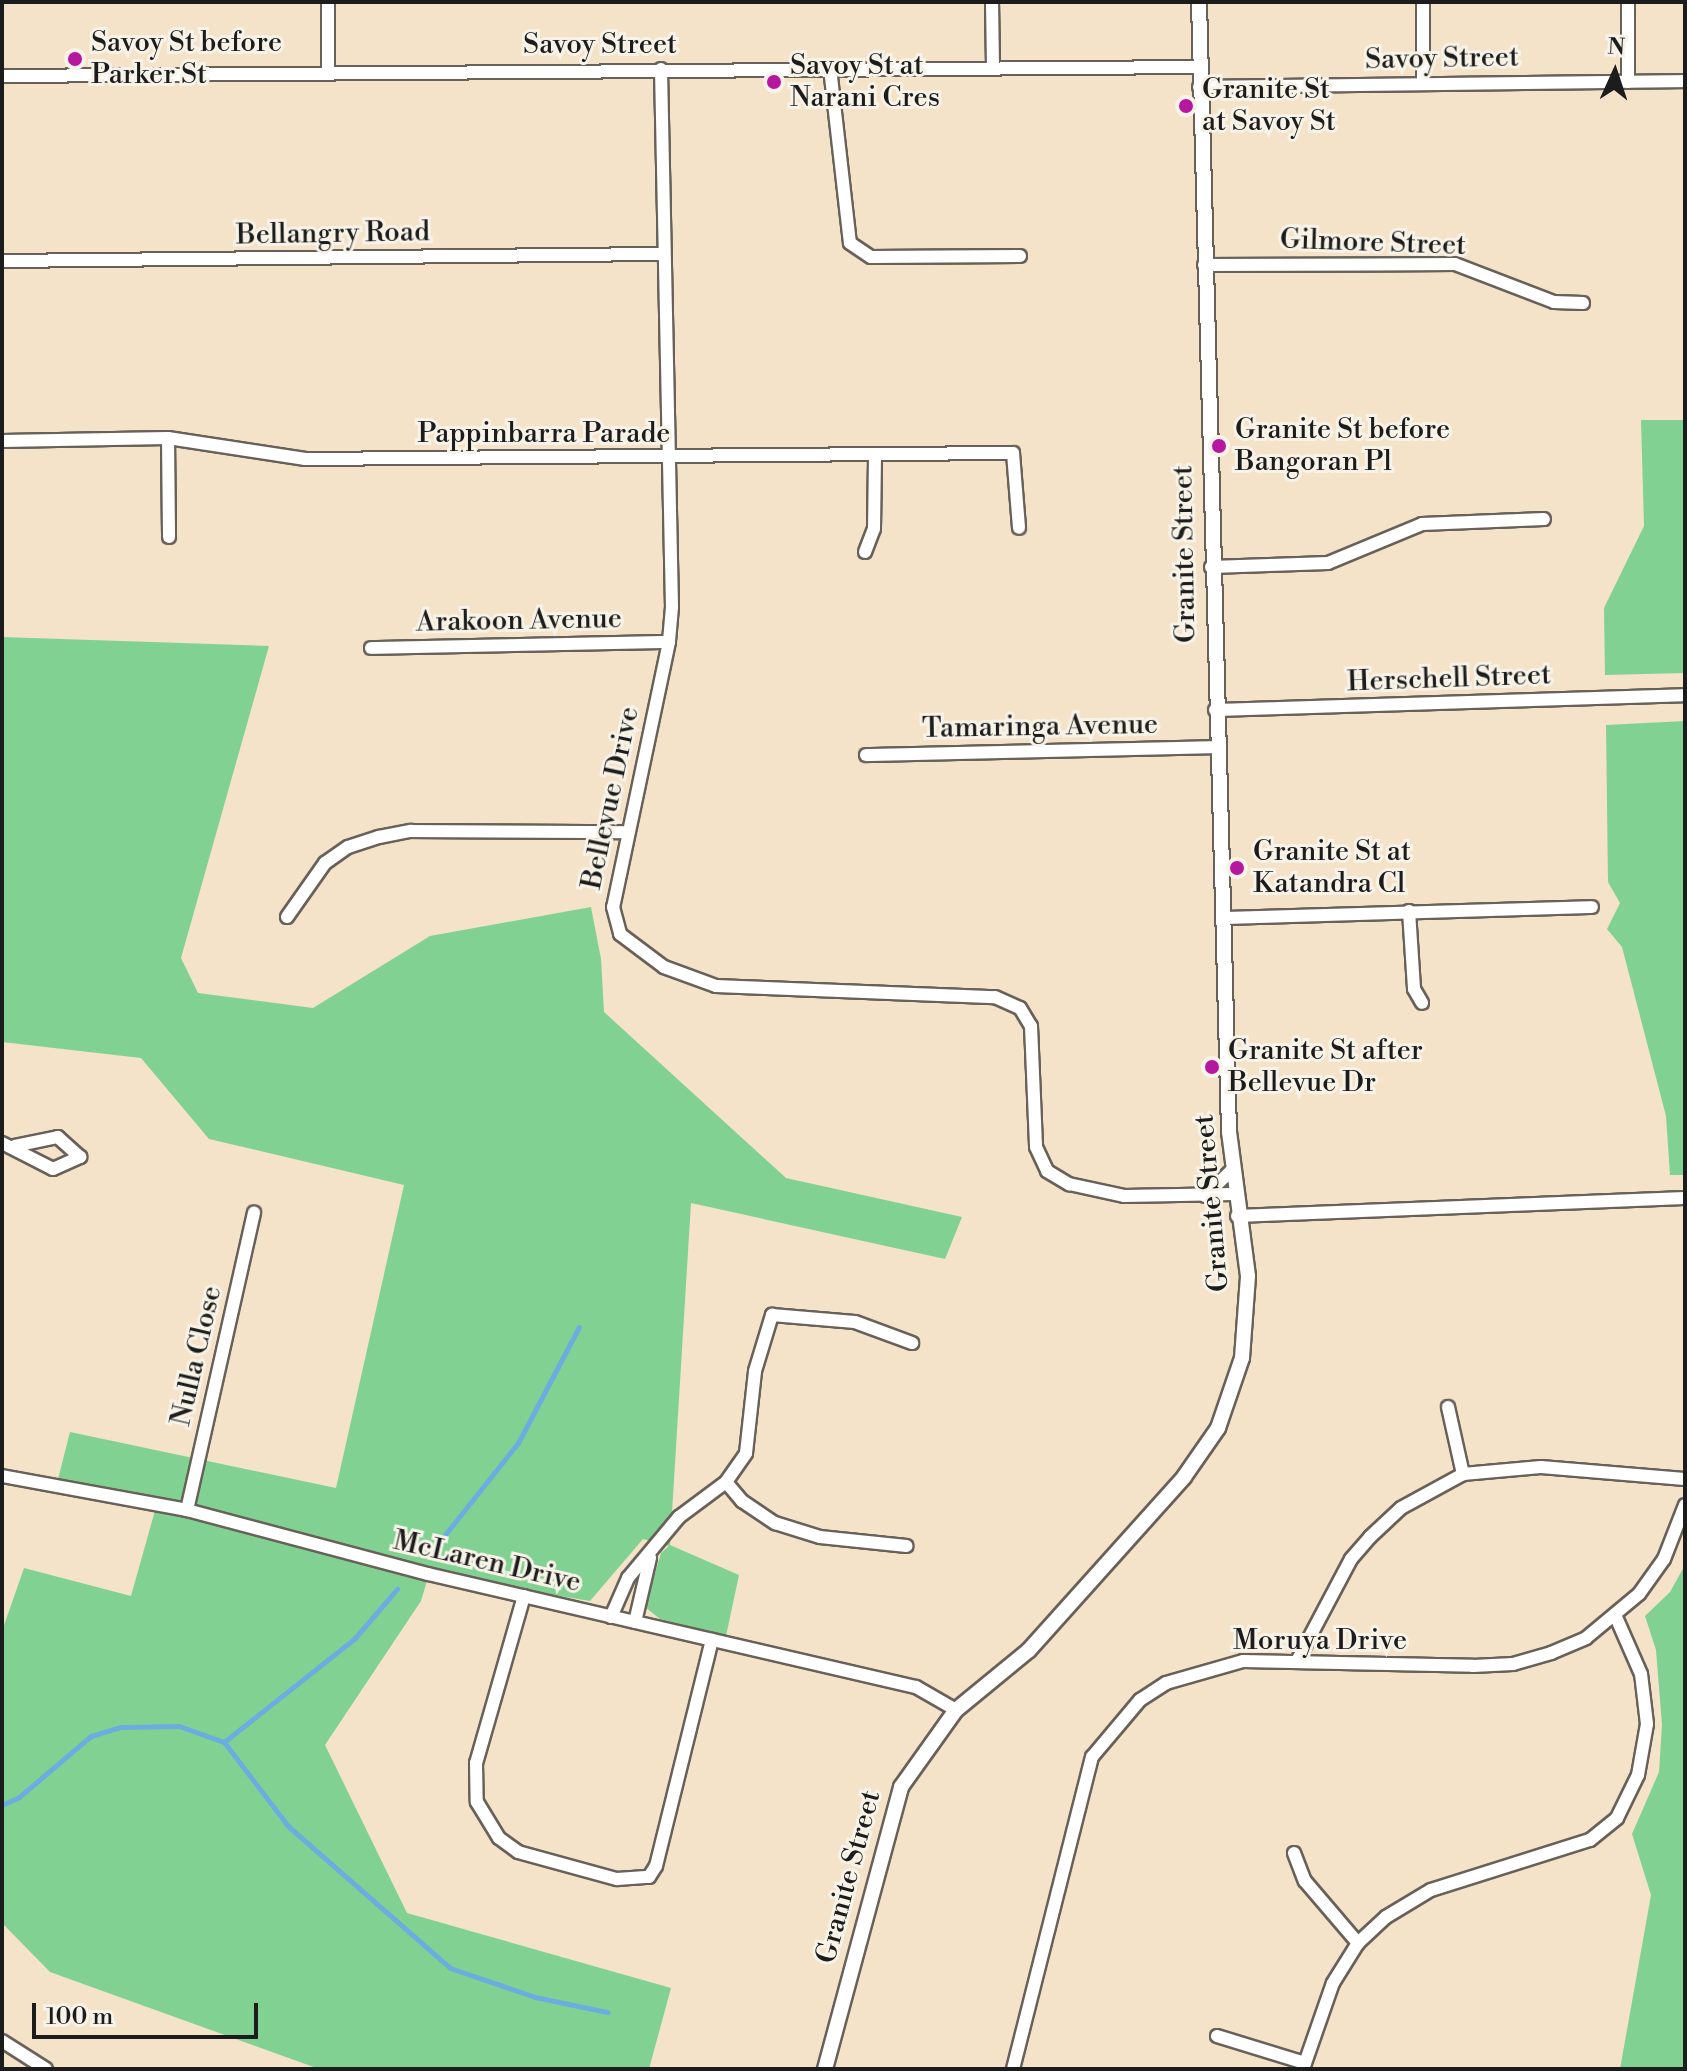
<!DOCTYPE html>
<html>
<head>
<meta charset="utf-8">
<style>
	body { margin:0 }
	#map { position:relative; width:1687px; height:2071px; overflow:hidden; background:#f4e2c9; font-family:"Libre Bodoni",serif }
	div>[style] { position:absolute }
	.green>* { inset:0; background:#81d292 }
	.stream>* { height:5px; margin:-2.5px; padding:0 2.5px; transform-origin:2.5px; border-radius:2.5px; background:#6cade0 }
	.roads { filter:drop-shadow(2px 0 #686159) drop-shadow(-2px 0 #686159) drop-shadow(0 2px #686159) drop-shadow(0 -2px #686159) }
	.minor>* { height:12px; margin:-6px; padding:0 6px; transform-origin:6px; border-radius:6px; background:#fff }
	.tertiary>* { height:14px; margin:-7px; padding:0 7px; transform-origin:7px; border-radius:7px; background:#fff }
	.dots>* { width:22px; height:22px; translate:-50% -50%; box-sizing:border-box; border:4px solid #f7f3e8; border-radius:50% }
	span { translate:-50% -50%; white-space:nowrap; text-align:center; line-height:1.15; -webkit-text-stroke:6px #f7f3e8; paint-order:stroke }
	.poi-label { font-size:28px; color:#1c1c1c }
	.left { translate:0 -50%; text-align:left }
	.street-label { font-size:28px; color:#1c1c1c }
	.frame { position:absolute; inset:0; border:4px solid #1c1c1c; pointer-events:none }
	.north { position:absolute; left:1575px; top:32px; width:80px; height:80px; -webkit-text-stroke:6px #f7f3e8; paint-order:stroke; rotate:3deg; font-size:22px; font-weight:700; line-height:32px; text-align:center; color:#1c1c1c }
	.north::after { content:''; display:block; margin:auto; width:28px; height:36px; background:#1c1c1c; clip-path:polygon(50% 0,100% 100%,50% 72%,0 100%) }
	.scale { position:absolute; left:32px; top:2003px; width:226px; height:36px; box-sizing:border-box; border:4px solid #1c1c1c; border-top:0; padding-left:10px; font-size:24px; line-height:28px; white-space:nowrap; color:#1c1c1c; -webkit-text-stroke:6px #f7f3e8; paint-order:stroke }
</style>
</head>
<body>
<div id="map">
	<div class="green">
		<div style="clip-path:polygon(1641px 420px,1685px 420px,1685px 673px,1605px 675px,1604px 608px,1644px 526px)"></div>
		<div style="clip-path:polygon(2px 637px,269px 646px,181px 958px,198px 993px,313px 1008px,430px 936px,591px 907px,601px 959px,604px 1012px,786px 1178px,962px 1217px,945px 1259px,691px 1203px,670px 1545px,739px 1575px,726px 1636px,660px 1619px,645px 1607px,661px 1553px,669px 1546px,643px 1539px,590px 1601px,429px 1574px,421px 1601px,325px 1745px,407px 1913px,671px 1988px,649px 2069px,319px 2069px,50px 1972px,2px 1923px,2px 1631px,24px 1568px,131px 1596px,156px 1507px,56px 1487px,70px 1432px,336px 1488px,404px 1185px,209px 1139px,141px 1058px,2px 1042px)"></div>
		<div style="clip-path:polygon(1685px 721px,1685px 1175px,1670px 1175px,1666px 1116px,1622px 947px,1607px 929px,1620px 903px,1608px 882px,1606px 725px)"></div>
		<div style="clip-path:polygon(1685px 1565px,1685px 2069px,1620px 2069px,1651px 1895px,1632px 1834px,1659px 1772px,1662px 1725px,1656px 1650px,1645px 1616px,1670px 1592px)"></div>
	</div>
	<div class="stream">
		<div style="left:428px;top:1556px;width:144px;rotate:-51.5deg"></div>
		<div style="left:518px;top:1443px;width:131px;rotate:-62.3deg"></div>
		<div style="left:224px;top:1742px;width:106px;rotate:52.7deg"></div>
		<div style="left:288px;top:1826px;width:215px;rotate:41.2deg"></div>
		<div style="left:450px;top:1968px;width:90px;rotate:18.8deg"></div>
		<div style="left:535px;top:1997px;width:74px;rotate:11.8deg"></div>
		<div style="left:2px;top:1805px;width:19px;rotate:-25deg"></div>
		<div style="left:19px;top:1797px;width:94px;rotate:-40.3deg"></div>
		<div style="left:91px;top:1736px;width:31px;rotate:-17deg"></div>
		<div style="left:121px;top:1727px;width:58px;rotate:-1deg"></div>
		<div style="left:179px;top:1726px;width:48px;rotate:19.6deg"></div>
		<div style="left:224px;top:1742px;width:167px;rotate:-38.4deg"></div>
		<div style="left:355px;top:1638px;width:65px;rotate:-49.4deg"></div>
	</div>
	<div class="roads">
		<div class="minor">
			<div style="left:328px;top:2px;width:69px;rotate:90deg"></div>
			<div style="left:992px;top:2px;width:66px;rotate:89.1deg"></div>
			<div style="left:830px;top:68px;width:176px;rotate:83.5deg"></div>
			<div style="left:850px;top:243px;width:25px;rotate:34deg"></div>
			<div style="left:871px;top:257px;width:149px;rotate:-0.4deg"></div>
			<div style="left:661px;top:69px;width:538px;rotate:88.83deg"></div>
			<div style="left:672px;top:607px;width:35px;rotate:95deg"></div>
			<div style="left:669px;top:642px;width:271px;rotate:101.9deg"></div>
			<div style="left:613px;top:907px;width:28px;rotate:75deg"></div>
			<div style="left:620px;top:934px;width:55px;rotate:36.9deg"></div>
			<div style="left:664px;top:967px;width:55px;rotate:20.1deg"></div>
			<div style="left:716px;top:986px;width:279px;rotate:2.3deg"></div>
			<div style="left:995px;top:997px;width:27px;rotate:24deg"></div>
			<div style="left:1020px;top:1008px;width:21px;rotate:59deg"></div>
			<div style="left:1031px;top:1026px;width:121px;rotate:87.6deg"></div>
			<div style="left:1036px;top:1147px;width:26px;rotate:65deg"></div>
			<div style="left:1047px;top:1171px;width:26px;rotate:31deg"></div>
			<div style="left:1069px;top:1184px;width:56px;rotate:12.3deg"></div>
			<div style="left:1124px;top:1196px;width:110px;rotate:-1deg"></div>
			<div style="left:2px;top:76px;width:1197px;rotate:-0.43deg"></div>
			<div style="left:1423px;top:82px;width:80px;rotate:-90deg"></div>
			<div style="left:1628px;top:82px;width:80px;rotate:-90deg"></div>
			<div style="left:1199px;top:87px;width:486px;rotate:-0.7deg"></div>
			<div style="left:2px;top:261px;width:662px;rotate:-0.61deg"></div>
			<div style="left:1204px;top:265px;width:251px;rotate:-0.2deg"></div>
			<div style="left:1455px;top:264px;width:106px;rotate:21deg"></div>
			<div style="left:1554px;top:302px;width:29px;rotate:2deg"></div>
			<div style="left:168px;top:438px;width:99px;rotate:89.4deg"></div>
			<div style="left:2px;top:441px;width:166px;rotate:-1deg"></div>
			<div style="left:168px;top:438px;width:139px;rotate:8.7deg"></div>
			<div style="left:305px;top:459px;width:708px;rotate:-0.49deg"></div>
			<div style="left:1013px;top:453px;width:75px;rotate:85.4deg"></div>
			<div style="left:865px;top:552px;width:25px;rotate:-69deg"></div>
			<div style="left:874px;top:529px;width:74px;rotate:-89.2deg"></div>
			<div style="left:1211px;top:567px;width:117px;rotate:-2deg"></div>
			<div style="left:1328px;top:563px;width:102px;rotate:-22.5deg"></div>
			<div style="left:1422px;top:524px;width:122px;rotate:-2.3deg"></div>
			<div style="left:371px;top:648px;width:298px;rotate:-1.2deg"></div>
			<div style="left:1215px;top:710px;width:470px;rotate:-1.8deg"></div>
			<div style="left:866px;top:755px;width:349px;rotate:-1.3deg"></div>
			<div style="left:1409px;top:911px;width:78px;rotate:86.3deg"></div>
			<div style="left:1414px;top:989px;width:16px;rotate:60deg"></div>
			<div style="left:287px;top:917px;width:66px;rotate:-54.9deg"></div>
			<div style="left:325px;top:863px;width:28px;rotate:-35deg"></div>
			<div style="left:348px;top:847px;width:33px;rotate:-18deg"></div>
			<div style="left:379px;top:837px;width:33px;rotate:-11deg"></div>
			<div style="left:411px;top:831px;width:215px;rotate:0.3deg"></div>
			<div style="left:1223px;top:918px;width:369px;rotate:-1.7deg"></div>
			<div style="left:2px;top:1143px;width:57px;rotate:27deg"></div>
			<div style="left:53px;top:1169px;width:30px;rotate:-24deg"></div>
			<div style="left:80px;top:1157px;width:30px;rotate:-138deg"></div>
			<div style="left:58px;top:1137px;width:44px;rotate:168.2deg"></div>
			<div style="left:1205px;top:1196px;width:37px;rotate:-44deg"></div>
			<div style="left:1237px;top:1216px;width:448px;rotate:-2.3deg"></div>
			<div style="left:1448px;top:1407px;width:69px;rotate:77.4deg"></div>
			<div style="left:2px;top:1476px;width:188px;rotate:10.4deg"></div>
			<div style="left:187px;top:1510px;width:249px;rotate:14.9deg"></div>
			<div style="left:428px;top:1574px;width:501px;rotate:13.04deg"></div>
			<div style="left:916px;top:1687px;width:46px;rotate:29.9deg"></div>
			<div style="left:726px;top:1482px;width:25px;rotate:50deg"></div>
			<div style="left:742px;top:1501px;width:40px;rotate:34deg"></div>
			<div style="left:775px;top:1523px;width:47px;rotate:17.3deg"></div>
			<div style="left:820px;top:1537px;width:87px;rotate:5.9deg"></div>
			<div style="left:187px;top:1510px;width:305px;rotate:-77.3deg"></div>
			<div style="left:524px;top:1596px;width:174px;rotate:106deg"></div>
			<div style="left:476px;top:1763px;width:39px;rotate:89deg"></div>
			<div style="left:477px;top:1802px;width:42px;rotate:58.6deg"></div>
			<div style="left:499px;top:1838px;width:24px;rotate:36deg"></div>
			<div style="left:518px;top:1852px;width:103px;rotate:15.3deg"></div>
			<div style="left:617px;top:1879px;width:32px;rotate:-4deg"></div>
			<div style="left:649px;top:1877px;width:13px;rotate:-58deg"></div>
			<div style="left:656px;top:1866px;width:233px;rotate:-76.1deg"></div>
			<div style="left:611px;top:1617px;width:43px;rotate:-66.4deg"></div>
			<div style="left:628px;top:1578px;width:80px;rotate:-50.1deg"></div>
			<div style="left:679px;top:1517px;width:59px;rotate:-36.7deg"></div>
			<div style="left:726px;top:1482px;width:35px;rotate:-55deg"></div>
			<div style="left:746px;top:1453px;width:82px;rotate:-83.7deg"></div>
			<div style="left:755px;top:1371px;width:59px;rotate:-73.1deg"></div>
			<div style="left:772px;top:1315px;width:83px;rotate:4.8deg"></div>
			<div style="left:855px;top:1322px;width:61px;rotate:20.2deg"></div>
			<div style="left:635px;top:1622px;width:66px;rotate:-76.8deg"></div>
			<div style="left:1297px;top:1661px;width:115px;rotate:-62.1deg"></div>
			<div style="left:1351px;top:1559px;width:29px;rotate:-49deg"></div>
			<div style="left:1370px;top:1537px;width:42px;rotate:-43.1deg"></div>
			<div style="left:1401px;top:1508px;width:71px;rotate:-28.7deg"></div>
			<div style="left:1463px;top:1474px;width:78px;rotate:-5.1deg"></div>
			<div style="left:1541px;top:1467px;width:144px;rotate:4.8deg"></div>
			<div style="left:1294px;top:1853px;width:30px;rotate:69deg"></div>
			<div style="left:1305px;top:1881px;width:82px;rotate:49.5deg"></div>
			<div style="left:1217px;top:2036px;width:92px;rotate:17.1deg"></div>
			<div style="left:2px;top:2041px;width:52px;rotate:32.5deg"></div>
			<div style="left:1013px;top:2069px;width:322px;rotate:-75.8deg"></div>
			<div style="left:1092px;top:1757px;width:75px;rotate:-49.9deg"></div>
			<div style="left:1140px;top:1700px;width:31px;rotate:-33deg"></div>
			<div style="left:1166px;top:1683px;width:80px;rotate:-15.9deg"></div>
			<div style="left:1243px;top:1661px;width:230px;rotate:1.2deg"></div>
			<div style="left:1473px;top:1666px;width:40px;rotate:-2.9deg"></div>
			<div style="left:1513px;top:1664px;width:40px;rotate:-16deg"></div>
			<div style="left:1551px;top:1653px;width:38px;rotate:-23deg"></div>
			<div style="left:1586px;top:1638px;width:69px;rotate:-39.7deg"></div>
			<div style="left:1639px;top:1594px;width:43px;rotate:-54.5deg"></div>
			<div style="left:1664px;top:1559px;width:58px;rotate:-68.7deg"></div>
			<div style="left:1303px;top:2069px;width:91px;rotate:-70.8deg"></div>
			<div style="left:1333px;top:1983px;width:47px;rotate:-58deg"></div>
			<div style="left:1358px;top:1943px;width:38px;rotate:-43deg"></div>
			<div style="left:1386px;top:1917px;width:52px;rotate:-31deg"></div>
			<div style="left:1431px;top:1890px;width:167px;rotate:-17.5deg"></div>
			<div style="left:1590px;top:1840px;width:35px;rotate:-39deg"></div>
			<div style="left:1617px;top:1818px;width:48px;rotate:-64deg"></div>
			<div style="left:1638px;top:1775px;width:52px;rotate:-80deg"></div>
			<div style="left:1647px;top:1724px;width:50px;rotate:-96.8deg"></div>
			<div style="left:1641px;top:1674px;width:62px;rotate:-113.7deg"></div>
		</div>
		<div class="tertiary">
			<div style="left:825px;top:2069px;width:292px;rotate:-74.9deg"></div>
			<div style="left:901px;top:1787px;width:95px;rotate:-54.5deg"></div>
			<div style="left:956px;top:1710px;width:94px;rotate:-39.4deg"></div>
			<div style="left:1029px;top:1650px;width:232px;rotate:-48.1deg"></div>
			<div style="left:1184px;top:1477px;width:60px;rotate:-55.2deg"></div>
			<div style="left:1218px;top:1428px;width:74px;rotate:-71.1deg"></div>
			<div style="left:1242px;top:1358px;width:82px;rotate:-85.8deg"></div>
			<div style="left:1248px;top:1276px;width:145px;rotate:-97.5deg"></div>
			<div style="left:1229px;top:1132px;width:1130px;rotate:-91.52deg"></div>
		</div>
	</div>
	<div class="dots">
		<div style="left:75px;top:59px;background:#b5179e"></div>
		<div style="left:774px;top:82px;background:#b5179e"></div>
		<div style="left:1186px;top:106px;background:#b5179e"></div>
		<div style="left:1219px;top:446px;background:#b5179e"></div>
		<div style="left:1237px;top:868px;background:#b5179e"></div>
		<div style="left:1212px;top:1067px;background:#b5179e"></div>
	</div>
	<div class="poi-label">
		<span class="left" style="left:91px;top:59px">Savoy St before<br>Parker St</span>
		<span class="left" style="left:790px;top:82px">Savoy St at<br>Narani Cres</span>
		<span class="left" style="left:1202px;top:106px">Granite St<br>at Savoy St</span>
		<span class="left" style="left:1235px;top:446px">Granite St before<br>Bangoran Pl</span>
		<span class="left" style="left:1253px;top:868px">Granite St at<br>Katandra Cl</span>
		<span class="left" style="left:1228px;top:1067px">Granite St after<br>Bellevue Dr</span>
	</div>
	<div class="street-label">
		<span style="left:600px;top:45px">Savoy Street</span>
		<span style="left:1442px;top:59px;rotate:-1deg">Savoy Street</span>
		<span style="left:333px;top:234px;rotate:-1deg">Bellangry Road</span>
		<span style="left:1373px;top:243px;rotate:2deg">Gilmore Street</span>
		<span style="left:544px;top:434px">Pappinbarra Parade</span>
		<span style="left:1185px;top:554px;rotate:-91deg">Granite Street</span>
		<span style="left:519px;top:621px;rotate:-1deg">Arakoon Avenue</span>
		<span style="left:1449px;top:679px;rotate:-2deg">Herschell Street</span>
		<span style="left:1040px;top:727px;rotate:-1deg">Tamaringa Avenue</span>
		<span style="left:611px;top:798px;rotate:-78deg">Bellevue Drive</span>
		<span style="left:1212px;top:1203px;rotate:-95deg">Granite Street</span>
		<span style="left:197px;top:1356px;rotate:-77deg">Nulla Close</span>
		<span style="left:487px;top:1562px;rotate:13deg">McLaren Drive</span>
		<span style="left:1320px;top:1641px">Moruya Drive</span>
		<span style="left:849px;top:1877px;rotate:-75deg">Granite Street</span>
	</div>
	<div class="frame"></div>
	<div class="north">N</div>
	<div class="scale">100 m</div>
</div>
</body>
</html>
